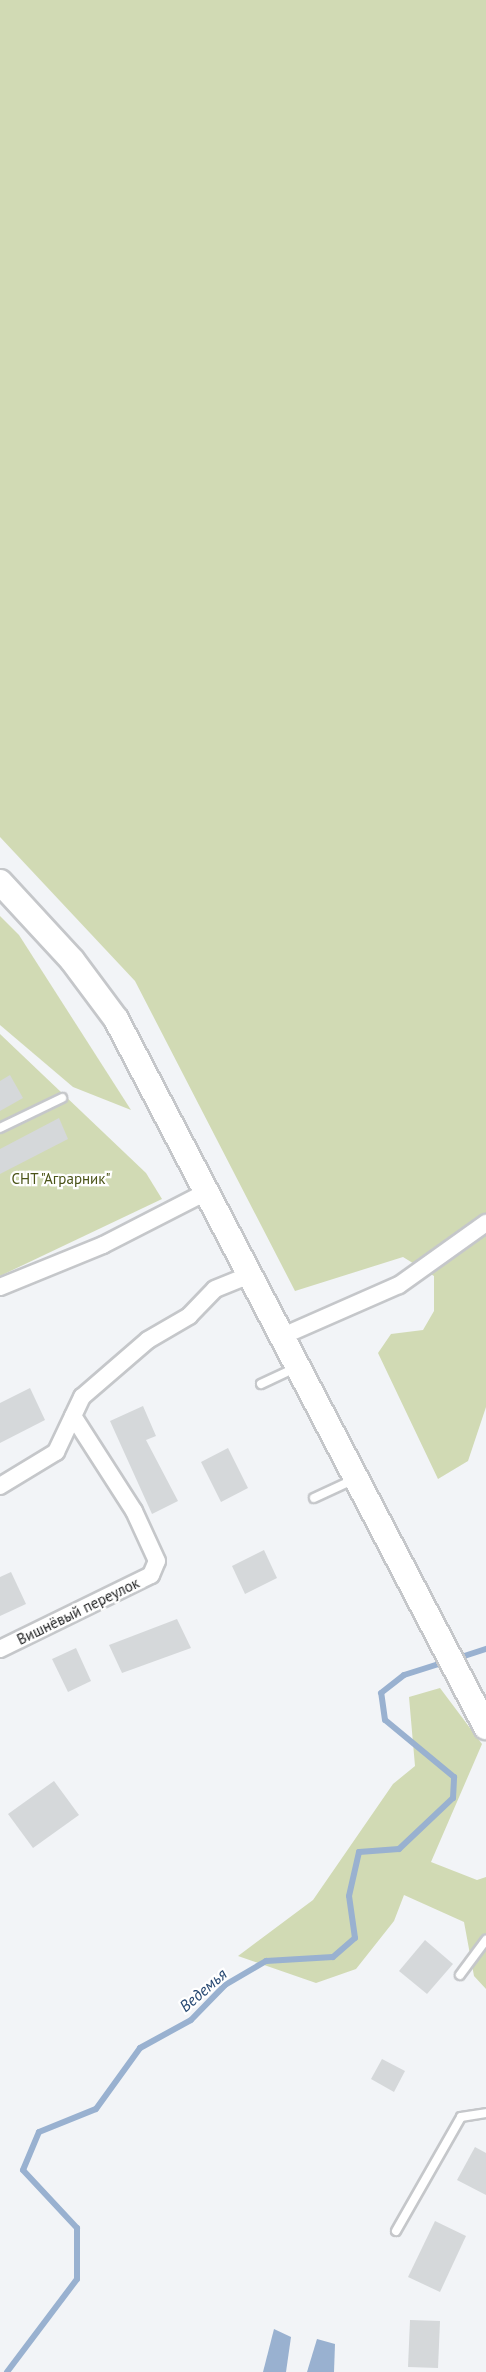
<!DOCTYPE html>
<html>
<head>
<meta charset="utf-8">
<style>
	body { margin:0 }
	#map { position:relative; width:486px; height:2372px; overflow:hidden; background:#f2f4f7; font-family:"PT Sans",sans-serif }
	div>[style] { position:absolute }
	.green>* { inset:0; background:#d1dab4 }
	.water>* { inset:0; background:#99b1d0 }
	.stream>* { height:6px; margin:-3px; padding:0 3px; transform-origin:3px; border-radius:3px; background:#99b1d0 }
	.building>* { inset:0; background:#d5d8da }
	.roads { filter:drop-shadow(2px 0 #c5c7ca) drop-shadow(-2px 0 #c5c7ca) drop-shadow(0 2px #c5c7ca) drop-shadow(0 -2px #c5c7ca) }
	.service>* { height:8px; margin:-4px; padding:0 4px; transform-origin:4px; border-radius:4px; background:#fff }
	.minor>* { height:16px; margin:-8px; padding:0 8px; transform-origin:8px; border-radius:8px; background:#fff }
	.secondary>* { height:24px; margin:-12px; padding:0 12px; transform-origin:12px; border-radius:12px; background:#fff }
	span { translate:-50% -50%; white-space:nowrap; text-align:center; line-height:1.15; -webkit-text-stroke:4.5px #fff; paint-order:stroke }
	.park-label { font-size:15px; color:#4b5418 }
	.street-label { font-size:15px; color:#222324 }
	.water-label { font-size:16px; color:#254771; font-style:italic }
</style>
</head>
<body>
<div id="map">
	<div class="green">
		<div style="clip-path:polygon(0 0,486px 0,486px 1407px,468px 1461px,438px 1479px,378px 1353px,391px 1334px,423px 1330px,434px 1311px,434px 1276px,403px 1257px,295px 1291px,135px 981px,0 837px)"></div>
		<div style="clip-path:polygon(0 916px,19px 935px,131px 1110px,73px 1087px,0 1025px)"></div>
		<div style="clip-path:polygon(0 1034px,146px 1173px,162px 1199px,0 1276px)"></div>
		<div style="clip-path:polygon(440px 1688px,482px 1744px,431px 1862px,477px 1880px,486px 1877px,486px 1989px,474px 1976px,464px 1922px,404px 1895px,394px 1921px,356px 1969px,316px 1983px,238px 1956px,313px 1900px,393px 1784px,415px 1766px,409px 1697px)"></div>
	</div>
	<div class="water">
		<div style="clip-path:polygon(274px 2329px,291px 2337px,286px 2372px,263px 2372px)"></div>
		<div style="clip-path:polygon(317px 2339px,335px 2344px,334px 2372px,307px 2372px)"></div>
	</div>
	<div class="stream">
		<div style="left:455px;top:1659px;width:33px;rotate:-18deg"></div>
		<div style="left:7px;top:2372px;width:116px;rotate:-53deg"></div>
		<div style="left:77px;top:2279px;width:51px;rotate:-90deg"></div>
		<div style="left:77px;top:2228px;width:79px;rotate:-133deg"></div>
		<div style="left:23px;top:2170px;width:41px;rotate:-67.2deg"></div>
		<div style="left:39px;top:2132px;width:61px;rotate:-22deg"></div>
		<div style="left:96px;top:2109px;width:75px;rotate:-54.2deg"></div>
		<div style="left:140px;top:2048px;width:58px;rotate:-28.8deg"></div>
		<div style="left:191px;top:2020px;width:49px;rotate:-45.8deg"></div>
		<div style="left:225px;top:1985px;width:48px;rotate:-30.3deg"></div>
		<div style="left:266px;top:1961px;width:67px;rotate:-3.4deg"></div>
		<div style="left:333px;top:1957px;width:29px;rotate:-41deg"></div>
		<div style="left:355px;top:1938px;width:42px;rotate:-98.1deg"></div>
		<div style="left:349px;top:1896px;width:45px;rotate:-77.2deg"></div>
		<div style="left:359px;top:1852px;width:40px;rotate:-4.3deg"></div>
		<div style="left:399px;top:1849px;width:74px;rotate:-43.4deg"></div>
		<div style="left:453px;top:1798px;width:21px;rotate:-87deg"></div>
		<div style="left:454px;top:1777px;width:89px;rotate:-140.4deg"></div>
		<div style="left:385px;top:1720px;width:27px;rotate:-98deg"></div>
		<div style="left:381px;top:1693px;width:29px;rotate:-38deg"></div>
		<div style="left:404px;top:1675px;width:43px;rotate:-17.6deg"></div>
	</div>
	<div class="building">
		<div style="clip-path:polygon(10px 1075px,23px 1098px,0 1111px,0 1081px)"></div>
		<div style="clip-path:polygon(59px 1118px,68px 1139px,0 1174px,0 1149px)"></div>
		<div style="clip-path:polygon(30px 1388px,45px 1420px,0 1443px,0 1403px)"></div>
		<div style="clip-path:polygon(143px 1406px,156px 1436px,146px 1440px,178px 1501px,152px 1514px,110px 1421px)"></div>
		<div style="clip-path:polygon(228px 1448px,248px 1488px,221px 1502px,201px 1462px)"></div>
		<div style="clip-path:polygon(264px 1550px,277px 1578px,245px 1594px,232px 1566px)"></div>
		<div style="clip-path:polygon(11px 1572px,26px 1604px,0 1616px,0 1577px)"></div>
		<div style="clip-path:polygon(177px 1619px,191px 1648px,122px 1673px,109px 1645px)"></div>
		<div style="clip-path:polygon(76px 1648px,91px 1681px,68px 1692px,52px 1659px)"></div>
		<div style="clip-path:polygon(54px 1781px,79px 1815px,33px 1848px,8px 1814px)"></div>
		<div style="clip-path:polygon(425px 1940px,453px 1964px,427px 1994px,399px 1971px)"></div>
		<div style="clip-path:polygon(382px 2059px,405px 2071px,394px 2092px,371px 2079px)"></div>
		<div style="clip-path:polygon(475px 2147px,486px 2153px,486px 2195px,457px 2180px)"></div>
		<div style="clip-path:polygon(435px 2221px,466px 2236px,440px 2292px,408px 2277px)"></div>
		<div style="clip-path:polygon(410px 2320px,440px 2321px,438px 2368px,408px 2367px)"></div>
	</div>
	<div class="roads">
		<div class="service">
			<div style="left:0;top:1128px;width:69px;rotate:-25.8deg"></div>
			<div style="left:261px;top:1384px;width:38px;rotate:-25deg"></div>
			<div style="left:314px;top:1498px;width:45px;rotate:-24.9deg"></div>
			<div style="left:460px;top:1975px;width:44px;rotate:-53.4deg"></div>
			<div style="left:396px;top:2231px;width:131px;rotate:-60.3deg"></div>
			<div style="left:461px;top:2117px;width:25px;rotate:-9deg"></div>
		</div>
		<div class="minor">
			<div style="left:0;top:1287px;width:111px;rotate:-22.2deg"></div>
			<div style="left:103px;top:1245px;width:118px;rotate:-27.2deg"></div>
			<div style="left:285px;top:1335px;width:124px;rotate:-23.7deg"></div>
			<div style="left:399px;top:1285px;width:107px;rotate:-35.5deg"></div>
			<div style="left:0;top:1486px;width:66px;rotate:-31.3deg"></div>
			<div style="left:56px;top:1452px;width:61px;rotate:-64.7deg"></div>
			<div style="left:82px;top:1397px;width:87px;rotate:-40.8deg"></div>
			<div style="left:148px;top:1340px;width:48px;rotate:-30.3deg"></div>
			<div style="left:189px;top:1316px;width:37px;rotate:-46deg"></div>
			<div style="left:215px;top:1289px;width:40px;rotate:-22deg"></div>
			<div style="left:0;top:1649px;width:168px;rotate:-26.1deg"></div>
			<div style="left:151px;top:1575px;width:15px;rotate:-67deg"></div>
			<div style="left:157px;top:1561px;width:55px;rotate:-114.7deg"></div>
			<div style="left:134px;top:1511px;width:113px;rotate:-122.7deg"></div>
		</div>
		<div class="secondary">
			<div style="left:0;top:882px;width:106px;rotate:47.3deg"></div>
			<div style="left:72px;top:960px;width:74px;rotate:53.3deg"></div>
			<div style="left:116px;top:1019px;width:799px;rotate:62.41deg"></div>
		</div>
	</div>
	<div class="park-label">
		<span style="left:61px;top:1179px">СНТ "Аграрник"</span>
	</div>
	<div class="street-label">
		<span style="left:78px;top:1611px;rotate:-26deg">Вишнёвый переулок</span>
	</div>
	<div class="water-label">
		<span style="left:203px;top:1990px;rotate:-41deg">Ведемья</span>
	</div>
</div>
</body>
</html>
